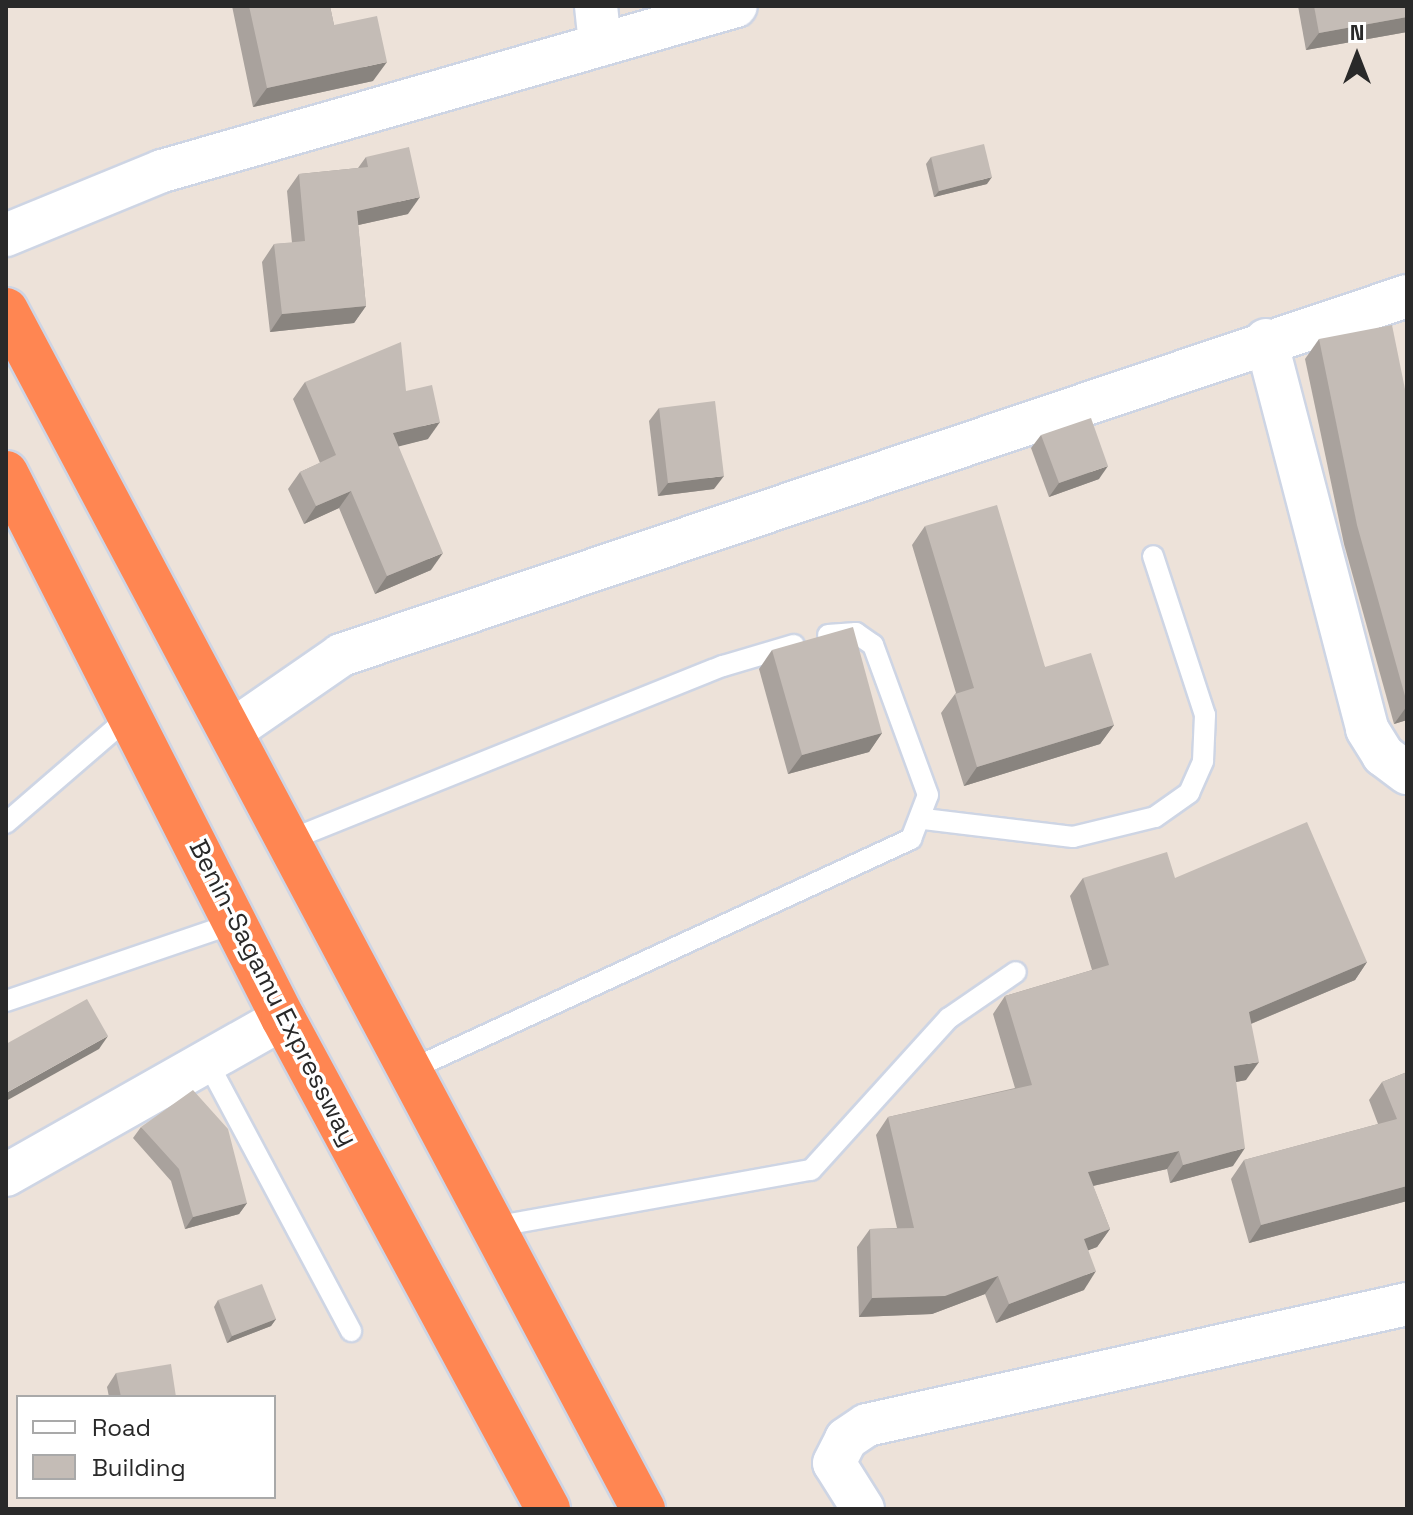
<!DOCTYPE html>
<html>
<head>
<meta charset="utf-8">
<style>
	body { margin:0 }
	#map { position:relative; width:1413px; height:1515px; overflow:hidden; background:#ede2d9; font-family:"Space Grotesk",sans-serif }
	div>[style] { position:absolute }
	.roads { filter:drop-shadow(2px 0 #ced5e4) drop-shadow(-2px 0 #ced5e4) drop-shadow(0 2px #ced5e4) drop-shadow(0 -2px #ced5e4) }
	.lane>* { height:20px; margin:-10px; padding:0 10px; transform-origin:10px; border-radius:10px; background:#fff }
	.street>* { height:42px; margin:-21px; padding:0 21px; transform-origin:21px; border-radius:21px; background:#fff }
	.highway>* { height:44px; margin:-22px; padding:0 22px; transform-origin:22px; border-radius:22px; background:#ff8652 }
	.wall>* { inset:0; background:#a9a29d }
	.shaded-wall>* { inset:0; background:#89847f }
	.building>* { inset:0; background:#c4bcb6 }
	span { translate:-50% -50%; white-space:nowrap; text-align:center; line-height:1.15; -webkit-text-stroke:7px #fff; paint-order:stroke }
	.street-label { font-size:26px; color:#292929 }
	.frame { position:absolute; inset:0; border:8px solid #292929; pointer-events:none }
	.legend { position:absolute; left:16px; top:1395px; width:260px; height:104px; box-sizing:border-box; background:#fff; border:2px solid #a9a9a9; margin:0; padding:10px 14px; list-style:none; font-size:24px; color:#292929 }
	.legend li { display:flex; align-items:center; gap:16px; height:40px }
	.legend b { width:40px; border:2px solid #a9a9a9 }
	.north { position:absolute; left:1317px; top:16px; width:80px; height:80px; -webkit-text-stroke:6px #fff; paint-order:stroke; rotate:0deg; font-size:22px; font-weight:700; line-height:32px; text-align:center; color:#292929 }
	.north::after { content:''; display:block; margin:auto; width:28px; height:36px; background:#292929; clip-path:polygon(50% 0,100% 100%,50% 72%,0 100%) }
</style>
</head>
<body>
<div id="map">
	<div class="roads">
		<div class="lane">
			<div style="left:924px;top:819px;width:150px;rotate:6.9deg"></div>
			<div style="left:1073px;top:837px;width:84px;rotate:-13.7deg"></div>
			<div style="left:1155px;top:817px;width:42px;rotate:-35.2deg"></div>
			<div style="left:1189px;top:793px;width:35px;rotate:-66deg"></div>
			<div style="left:1203px;top:761px;width:46px;rotate:-87.5deg"></div>
			<div style="left:1205px;top:715px;width:167px;rotate:-108.1deg"></div>
			<div style="left:6px;top:823px;width:165px;rotate:-40.8deg"></div>
			<div style="left:287px;top:841px;width:470px;rotate:-21.9deg"></div>
			<div style="left:723px;top:666px;width:74px;rotate:-16.5deg"></div>
			<div style="left:6px;top:1001px;width:242px;rotate:-18.8deg"></div>
			<div style="left:208px;top:1063px;width:304px;rotate:61.9deg"></div>
			<div style="left:410px;top:1070px;width:552px;rotate:-24.75deg"></div>
			<div style="left:911px;top:839px;width:47px;rotate:-68.9deg"></div>
			<div style="left:928px;top:795px;width:160px;rotate:-110.1deg"></div>
			<div style="left:873px;top:645px;width:21px;rotate:-145deg"></div>
			<div style="left:856px;top:633px;width:28px;rotate:176deg"></div>
			<div style="left:493px;top:1227px;width:323px;rotate:-10.2deg"></div>
			<div style="left:811px;top:1170px;width:205px;rotate:-47.8deg"></div>
			<div style="left:949px;top:1018px;width:81px;rotate:-34.5deg"></div>
		</div>
		<div class="street">
			<div style="left:596px;top:6px;width:39px;rotate:84deg"></div>
			<div style="left:6px;top:235px;width:169px;rotate:-22.3deg"></div>
			<div style="left:162px;top:171px;width:597px;rotate:-16.04deg"></div>
			<div style="left:1266px;top:340px;width:402px;rotate:75.4deg"></div>
			<div style="left:1367px;top:729px;width:31px;rotate:58deg"></div>
			<div style="left:1383px;top:755px;width:30px;rotate:37deg"></div>
			<div style="left:230px;top:732px;width:135px;rotate:-34.7deg"></div>
			<div style="left:341px;top:655px;width:1125px;rotate:-18.61deg"></div>
			<div style="left:6px;top:1175px;width:318px;rotate:-29.5deg"></div>
			<div style="left:863px;top:1509px;width:54px;rotate:-122.2deg"></div>
			<div style="left:834px;top:1463px;width:27px;rotate:-63deg"></div>
			<div style="left:846px;top:1439px;width:25px;rotate:-34deg"></div>
			<div style="left:867px;top:1425px;width:553px;rotate:-12.63deg"></div>
		</div>
		<div class="highway">
			<div style="left:6px;top:310px;width:1358px;rotate:62.02deg"></div>
			<div style="left:6px;top:473px;width:611px;rotate:63.06deg"></div>
			<div style="left:283px;top:1018px;width:558px;rotate:61.64deg"></div>
		</div>
	</div>
	<div class="wall">
		<div style="clip-path:polygon(232px 6px,330px 6px,334px 25px,373px 81px,253px 107px)"></div>
		<div style="clip-path:polygon(1298px 6px,1407px 6px,1407px 32px,1306px 50px)"></div>
		<div style="clip-path:polygon(366px 157px,408px 214px,358px 225px,366px 306px,354px 323px,270px 332px,262px 262px,274px 244px,292px 243px,287px 191px,299px 174px,358px 168px)"></div>
		<div style="clip-path:polygon(931px 157px,987px 184px,934px 197px,926px 164px)"></div>
		<div style="clip-path:polygon(1319px 339px,1407px 399px,1407px 720px,1394px 724px,1344px 544px,1305px 359px)"></div>
		<div style="clip-path:polygon(305px 382px,406px 391px,428px 439px,398px 446px,431px 570px,375px 594px,339px 508px,304px 524px,288px 489px,300px 472px,320px 463px,293px 399px)"></div>
		<div style="clip-path:polygon(659px 408px,714px 489px,658px 496px,649px 421px)"></div>
		<div style="clip-path:polygon(1041px 435px,1099px 479px,1049px 497px,1031px 448px)"></div>
		<div style="clip-path:polygon(925px 526px,1045px 667px,1114px 725px,1100px 744px,964px 786px,941px 713px,955px 694px,956px 693px,912px 545px)"></div>
		<div style="clip-path:polygon(772px 650px,882px 733px,869px 752px,788px 774px,759px 669px)"></div>
		<div style="clip-path:polygon(1083px 878px,1175px 878px,1367px 962px,1355px 980px,1251px 1024px,1246px 1080px,1236px 1082px,1233px 1166px,1170px 1183px,1167px 1169px,1093px 1186px,1110px 1229px,1097px 1247px,1088px 1250px,1084px 1290px,996px 1323px,985px 1294px,932px 1314px,859px 1317px,857px 1247px,870px 1229px,897px 1228px,876px 1135px,888px 1117px,1015px 1088px,993px 1014px,1005px 996px,1092px 970px,1070px 896px)"></div>
		<div style="clip-path:polygon(1407px 1072px,1407px 1201px,1249px 1243px,1231px 1179px,1244px 1160px,1378px 1124px,1369px 1100px,1382px 1082px)"></div>
		<div style="clip-path:polygon(141px 1127px,247px 1203px,239px 1214px,185px 1229px,171px 1181px,133px 1138px)"></div>
		<div style="clip-path:polygon(218px 1300px,276px 1319px,271px 1326px,227px 1343px,214px 1307px)"></div>
		<div style="clip-path:polygon(116px 1373px,176px 1397px,109px 1397px,107px 1387px)"></div>
	</div>
	<div class="shaded-wall">
		<div style="clip-path:polygon(1407px 17px,1407px 32px,1306px 50px,1319px 33px)"></div>
		<div style="clip-path:polygon(387px 62px,373px 81px,253px 107px,267px 88px)"></div>
		<div style="clip-path:polygon(992px 177px,987px 184px,934px 197px,939px 191px)"></div>
		<div style="clip-path:polygon(420px 197px,408px 214px,345px 228px,357px 211px)"></div>
		<div style="clip-path:polygon(366px 306px,354px 323px,270px 332px,282px 314px)"></div>
		<div style="clip-path:polygon(440px 422px,428px 439px,381px 451px,393px 433px)"></div>
		<div style="clip-path:polygon(1108px 466px,1099px 479px,1049px 497px,1059px 483px)"></div>
		<div style="clip-path:polygon(724px 476px,714px 489px,658px 496px,668px 483px)"></div>
		<div style="clip-path:polygon(351px 491px,339px 508px,304px 524px,316px 506px)"></div>
		<div style="clip-path:polygon(443px 553px,431px 570px,375px 594px,387px 576px)"></div>
		<div style="clip-path:polygon(1407px 706px,1407px 720px,1394px 724px)"></div>
		<div style="clip-path:polygon(1114px 725px,1100px 744px,964px 786px,977px 767px)"></div>
		<div style="clip-path:polygon(882px 733px,869px 752px,788px 774px,802px 755px)"></div>
		<div style="clip-path:polygon(1367px 962px,1355px 980px,1236px 1030px,1249px 1012px)"></div>
		<div style="clip-path:polygon(108px 1036px,99px 1049px,6px 1101px,6px 1093px)"></div>
		<div style="clip-path:polygon(1259px 1062px,1246px 1080px,1221px 1085px,1234px 1066px)"></div>
		<div style="clip-path:polygon(1245px 1148px,1233px 1166px,1170px 1183px,1183px 1165px)"></div>
		<div style="clip-path:polygon(1179px 1151px,1167px 1169px,1075px 1190px,1088px 1172px)"></div>
		<div style="clip-path:polygon(1407px 1186px,1407px 1201px,1249px 1243px,1261px 1225px)"></div>
		<div style="clip-path:polygon(247px 1203px,239px 1214px,185px 1229px,193px 1217px)"></div>
		<div style="clip-path:polygon(1110px 1229px,1097px 1247px,1071px 1257px,1084px 1239px)"></div>
		<div style="clip-path:polygon(1096px 1271px,1084px 1290px,996px 1323px,1009px 1304px)"></div>
		<div style="clip-path:polygon(998px 1276px,985px 1294px,932px 1314px,859px 1317px,872px 1298px)"></div>
		<div style="clip-path:polygon(276px 1319px,271px 1326px,227px 1343px,232px 1336px)"></div>
	</div>
	<div class="building">
		<div style="clip-path:polygon(249px 6px,330px 6px,334px 25px,377px 16px,387px 62px,267px 88px)"></div>
		<div style="clip-path:polygon(1314px 6px,1407px 6px,1407px 17px,1319px 33px)"></div>
		<div style="clip-path:polygon(984px 144px,992px 177px,939px 191px,931px 157px)"></div>
		<div style="clip-path:polygon(409px 147px,420px 197px,357px 211px,366px 306px,282px 314px,274px 244px,305px 241px,299px 174px,368px 167px,366px 157px)"></div>
		<div style="clip-path:polygon(1392px 325px,1407px 399px,1407px 703px,1357px 525px,1319px 339px)"></div>
		<div style="clip-path:polygon(401px 342px,406px 391px,432px 385px,440px 422px,393px 433px,443px 553px,387px 576px,351px 491px,316px 506px,300px 472px,336px 455px,305px 382px)"></div>
		<div style="clip-path:polygon(715px 401px,724px 476px,668px 483px,659px 408px)"></div>
		<div style="clip-path:polygon(1091px 418px,1108px 466px,1059px 483px,1041px 435px)"></div>
		<div style="clip-path:polygon(997px 505px,1045px 667px,1091px 653px,1114px 725px,977px 767px,955px 694px,974px 688px,925px 526px)"></div>
		<div style="clip-path:polygon(853px 627px,882px 733px,802px 755px,772px 650px)"></div>
		<div style="clip-path:polygon(1307px 822px,1367px 962px,1249px 1012px,1259px 1062px,1234px 1066px,1245px 1148px,1183px 1165px,1179px 1151px,1088px 1172px,1110px 1229px,1084px 1239px,1096px 1271px,1009px 1304px,998px 1276px,945px 1296px,872px 1298px,870px 1229px,914px 1228px,888px 1117px,1032px 1085px,1005px 996px,1109px 965px,1083px 878px,1167px 852px,1175px 878px)"></div>
		<div style="clip-path:polygon(87px 999px,108px 1036px,6px 1093px,6px 1044px)"></div>
		<div style="clip-path:polygon(1407px 1072px,1407px 1186px,1261px 1225px,1244px 1160px,1397px 1119px,1382px 1082px)"></div>
		<div style="clip-path:polygon(193px 1090px,228px 1129px,247px 1203px,193px 1217px,179px 1169px,141px 1127px)"></div>
		<div style="clip-path:polygon(262px 1284px,276px 1319px,232px 1336px,218px 1300px)"></div>
		<div style="clip-path:polygon(171px 1364px,176px 1397px,121px 1397px,116px 1373px)"></div>
	</div>
	<div class="street-label">
		<span style="left:273px;top:993px;rotate:63deg">Benin-Sagamu Expressway</span>
	</div>
	<div class="frame"></div>
	<ul class="legend">
	<li><b style="height:10px;background:#fff"></b>Road</li>
	<li><b style="height:22px;background:#c4bcb6"></b>Building</li>
	</ul>
	<div class="north">N</div>
</div>
</body>
</html>
